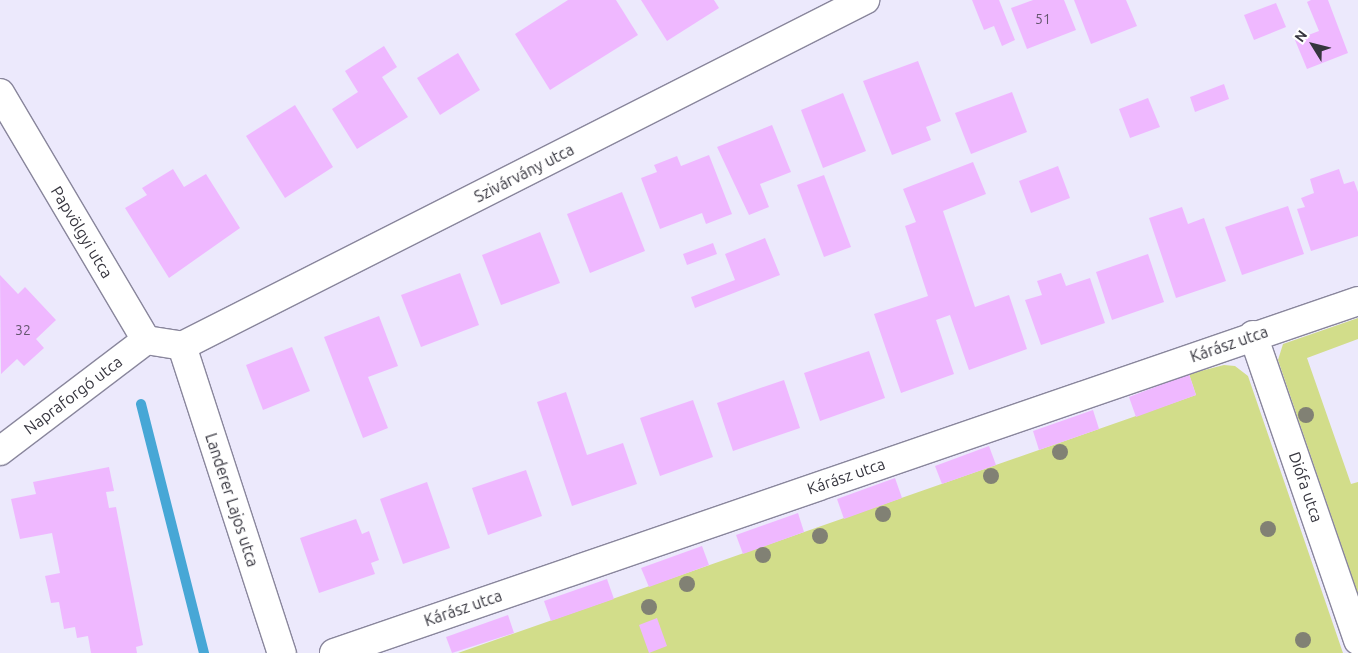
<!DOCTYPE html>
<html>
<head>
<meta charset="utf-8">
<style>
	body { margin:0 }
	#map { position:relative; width:1358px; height:653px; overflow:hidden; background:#ece9fc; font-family:Ubuntu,sans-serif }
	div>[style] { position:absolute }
	.green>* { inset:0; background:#d2dd8a }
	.stream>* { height:10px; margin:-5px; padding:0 5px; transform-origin:5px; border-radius:5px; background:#47a7d6 }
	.building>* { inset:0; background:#efb8ff }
	.roads { filter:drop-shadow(1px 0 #89869c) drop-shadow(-1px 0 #89869c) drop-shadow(0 1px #89869c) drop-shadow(0 -1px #89869c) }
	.minor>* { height:28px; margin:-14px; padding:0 14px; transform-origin:14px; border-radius:14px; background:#fff }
	.trees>* { width:16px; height:16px; margin:-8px; border-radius:50%; background:#818174 }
	span { translate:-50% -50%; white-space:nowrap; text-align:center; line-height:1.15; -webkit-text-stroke:4.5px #fff; paint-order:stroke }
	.number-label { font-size:14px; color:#64566e }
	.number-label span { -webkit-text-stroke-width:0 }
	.street-label { font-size:16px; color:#36353e }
	.north { position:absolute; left:1288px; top:20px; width:50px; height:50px; -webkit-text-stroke:4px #fff; paint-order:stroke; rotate:306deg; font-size:14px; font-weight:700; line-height:20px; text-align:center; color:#36353e }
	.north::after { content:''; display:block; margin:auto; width:18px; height:22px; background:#36353e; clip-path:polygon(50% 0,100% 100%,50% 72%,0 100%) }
</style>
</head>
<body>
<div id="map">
	<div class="green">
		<div style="clip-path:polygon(1358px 318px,1358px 339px,1307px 358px,1351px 484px,1358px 482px,1358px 594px,1278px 360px,1283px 344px)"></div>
		<div style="clip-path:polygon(1224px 365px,1235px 366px,1248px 376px,1343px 653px,458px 653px,1196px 395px,1189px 374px)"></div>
	</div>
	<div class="stream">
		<div style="left:141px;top:404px;width:257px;rotate:75.8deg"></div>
	</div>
	<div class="building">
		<div style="clip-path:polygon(568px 0,616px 0,638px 35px,550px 90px,515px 34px)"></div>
		<div style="clip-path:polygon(641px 0,714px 0,719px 8px,667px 41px)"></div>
		<div style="clip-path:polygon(972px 0,999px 0,1015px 40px,1002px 46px,994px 26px,984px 30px)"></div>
		<div style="clip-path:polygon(1033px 0,1064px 0,1076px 30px,1027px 49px,1011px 8px)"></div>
		<div style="clip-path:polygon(1074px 0,1126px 0,1137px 26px,1091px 44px)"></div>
		<div style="clip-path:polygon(1311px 0,1328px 0,1348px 53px,1307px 69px,1295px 40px,1319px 31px,1307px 2px)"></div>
		<div style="clip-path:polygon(1276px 3px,1286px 27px,1254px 40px,1244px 15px)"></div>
		<div style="clip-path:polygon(384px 46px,397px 67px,382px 77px,408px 117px,357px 149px,332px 109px,358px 92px,345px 71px)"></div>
		<div style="clip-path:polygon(458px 53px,480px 90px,440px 115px,417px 78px)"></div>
		<div style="clip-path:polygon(918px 61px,941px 121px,926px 127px,931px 140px,892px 155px,863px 81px)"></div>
		<div style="clip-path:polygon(1224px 84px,1229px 99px,1195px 112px,1190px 97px)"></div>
		<div style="clip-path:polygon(1012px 92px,1027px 132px,971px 154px,955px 113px)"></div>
		<div style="clip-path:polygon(843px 93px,866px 151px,823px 168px,801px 110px)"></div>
		<div style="clip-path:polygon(1148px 98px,1160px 127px,1130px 138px,1119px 109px)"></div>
		<div style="clip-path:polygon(295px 105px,333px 167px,285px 198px,246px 136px)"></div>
		<div style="clip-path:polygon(772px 125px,791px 172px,760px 184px,769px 207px,749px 215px,717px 147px)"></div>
		<div style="clip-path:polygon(709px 155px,732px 214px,706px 224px,702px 213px,660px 229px,641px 178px,657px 172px,654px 165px,677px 156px,681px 166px)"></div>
		<div style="clip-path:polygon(973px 162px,986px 194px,943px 211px,975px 307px,1009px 295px,1027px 349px,969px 370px,950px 315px,936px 320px,954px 374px,901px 393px,874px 314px,928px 296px,905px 226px,916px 222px,903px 189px)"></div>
		<div style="clip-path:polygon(1058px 166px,1070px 198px,1031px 213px,1019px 181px)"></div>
		<div style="clip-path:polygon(173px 169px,184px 187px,206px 174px,240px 228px,169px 278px,125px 208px,147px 195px,142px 188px)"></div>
		<div style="clip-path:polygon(1339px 169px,1344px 184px,1354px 181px,1358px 192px,1358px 236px,1311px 251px,1297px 209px,1305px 207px,1301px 198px,1314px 193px,1310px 179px)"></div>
		<div style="clip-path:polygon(824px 175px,851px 247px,824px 257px,797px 185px)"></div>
		<div style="clip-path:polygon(622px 192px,645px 251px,590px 273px,567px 214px)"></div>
		<div style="clip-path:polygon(1288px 206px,1304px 254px,1242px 275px,1225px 227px)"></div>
		<div style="clip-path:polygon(1182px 207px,1188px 224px,1204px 218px,1226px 281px,1176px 298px,1149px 218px)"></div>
		<div style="clip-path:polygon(540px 232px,560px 283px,501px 305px,482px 255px)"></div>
		<div style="clip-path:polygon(765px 238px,780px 275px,695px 308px,691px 297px,735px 280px,725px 254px)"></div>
		<div style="clip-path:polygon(713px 243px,717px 254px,687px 265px,683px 254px)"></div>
		<div style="clip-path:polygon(1148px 254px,1164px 302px,1112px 320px,1096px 272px)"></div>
		<div style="clip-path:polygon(460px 273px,479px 325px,421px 347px,401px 295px)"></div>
		<div style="clip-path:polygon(1061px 273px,1066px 286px,1090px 278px,1105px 323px,1041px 345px,1025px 300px,1042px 295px,1037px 281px)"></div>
		<div style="clip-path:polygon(0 275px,18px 294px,25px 287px,56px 320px,36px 339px,44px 348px,24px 366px,17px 359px,1px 374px)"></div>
		<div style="clip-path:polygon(379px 316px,398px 366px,368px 377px,388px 428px,363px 438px,324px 337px)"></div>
		<div style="clip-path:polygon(292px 347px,310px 391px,263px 410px,246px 365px)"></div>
		<div style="clip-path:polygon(869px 351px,885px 398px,820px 421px,804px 373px)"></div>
		<div style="clip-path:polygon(1189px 374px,1196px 395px,1136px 417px,1129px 397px)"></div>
		<div style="clip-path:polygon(784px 380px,800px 428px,733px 451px,717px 403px)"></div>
		<div style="clip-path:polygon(566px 392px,587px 455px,623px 443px,637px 484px,572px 506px,537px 402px)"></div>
		<div style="clip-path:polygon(693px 400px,713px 457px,660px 476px,640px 418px)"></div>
		<div style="clip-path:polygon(1093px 410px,1099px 429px,1039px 450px,1033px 431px)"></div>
		<div style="clip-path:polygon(989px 446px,996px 465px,942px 484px,935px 466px)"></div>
		<div style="clip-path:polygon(109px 467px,114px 491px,106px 492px,109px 508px,116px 507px,143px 645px,136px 647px,137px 653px,91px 653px,88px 636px,77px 638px,75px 627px,64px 629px,59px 602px,51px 603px,45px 576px,60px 573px,52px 533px,20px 539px,11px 499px,36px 494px,33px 482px)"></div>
		<div style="clip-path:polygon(526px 470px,542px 516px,488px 535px,472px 488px)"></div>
		<div style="clip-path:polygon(895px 478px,902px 498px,844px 519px,837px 499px)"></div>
		<div style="clip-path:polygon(427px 482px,450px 548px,403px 564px,380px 499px)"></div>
		<div style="clip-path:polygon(798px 513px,804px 532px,743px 554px,736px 535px)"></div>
		<div style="clip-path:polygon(356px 519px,362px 534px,369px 531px,379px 560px,371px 563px,375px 574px,319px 593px,300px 538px)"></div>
		<div style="clip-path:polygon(702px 546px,709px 565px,649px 587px,641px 568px)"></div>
		<div style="clip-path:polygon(607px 579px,614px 599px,551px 621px,544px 601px)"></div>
		<div style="clip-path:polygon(508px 615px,514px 633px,452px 653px,446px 637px)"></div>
		<div style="clip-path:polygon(657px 618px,667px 646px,649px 653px,639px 625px)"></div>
	</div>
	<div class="roads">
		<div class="minor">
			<div style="left:0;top:93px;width:287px;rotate:59.4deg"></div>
			<div style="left:146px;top:340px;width:36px;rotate:9deg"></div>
			<div style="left:1253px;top:335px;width:323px;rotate:71deg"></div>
			<div style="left:182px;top:346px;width:766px;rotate:-26.87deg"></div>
			<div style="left:182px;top:346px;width:323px;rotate:72deg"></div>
			<div style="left:0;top:451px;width:183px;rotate:-37.2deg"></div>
			<div style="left:334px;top:653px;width:1083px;rotate:-18.97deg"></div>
		</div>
	</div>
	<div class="trees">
		<div style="left:1306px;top:415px"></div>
		<div style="left:1060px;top:452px"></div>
		<div style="left:991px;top:476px"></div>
		<div style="left:883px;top:514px"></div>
		<div style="left:1268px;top:529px"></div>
		<div style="left:820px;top:536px"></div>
		<div style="left:763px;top:555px"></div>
		<div style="left:687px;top:584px"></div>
		<div style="left:649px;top:607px"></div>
		<div style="left:1303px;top:640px"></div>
	</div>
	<div class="number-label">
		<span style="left:1043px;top:19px">51</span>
		<span style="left:23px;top:330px">32</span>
	</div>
	<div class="street-label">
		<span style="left:524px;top:173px;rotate:-27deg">Szivárvány utca</span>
		<span style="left:82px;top:232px;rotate:59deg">Papvölgyi utca</span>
		<span style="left:1229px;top:344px;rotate:-19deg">Kárász utca</span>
		<span style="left:73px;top:395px;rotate:-37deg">Napraforgó utca</span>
		<span style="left:846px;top:476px;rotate:-19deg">Kárász utca</span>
		<span style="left:1306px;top:487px;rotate:71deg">Diófa utca</span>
		<span style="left:232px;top:500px;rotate:72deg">Landerer Lajos utca</span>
		<span style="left:463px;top:608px;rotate:-19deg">Kárász utca</span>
	</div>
	<div class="north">N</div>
</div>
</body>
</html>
